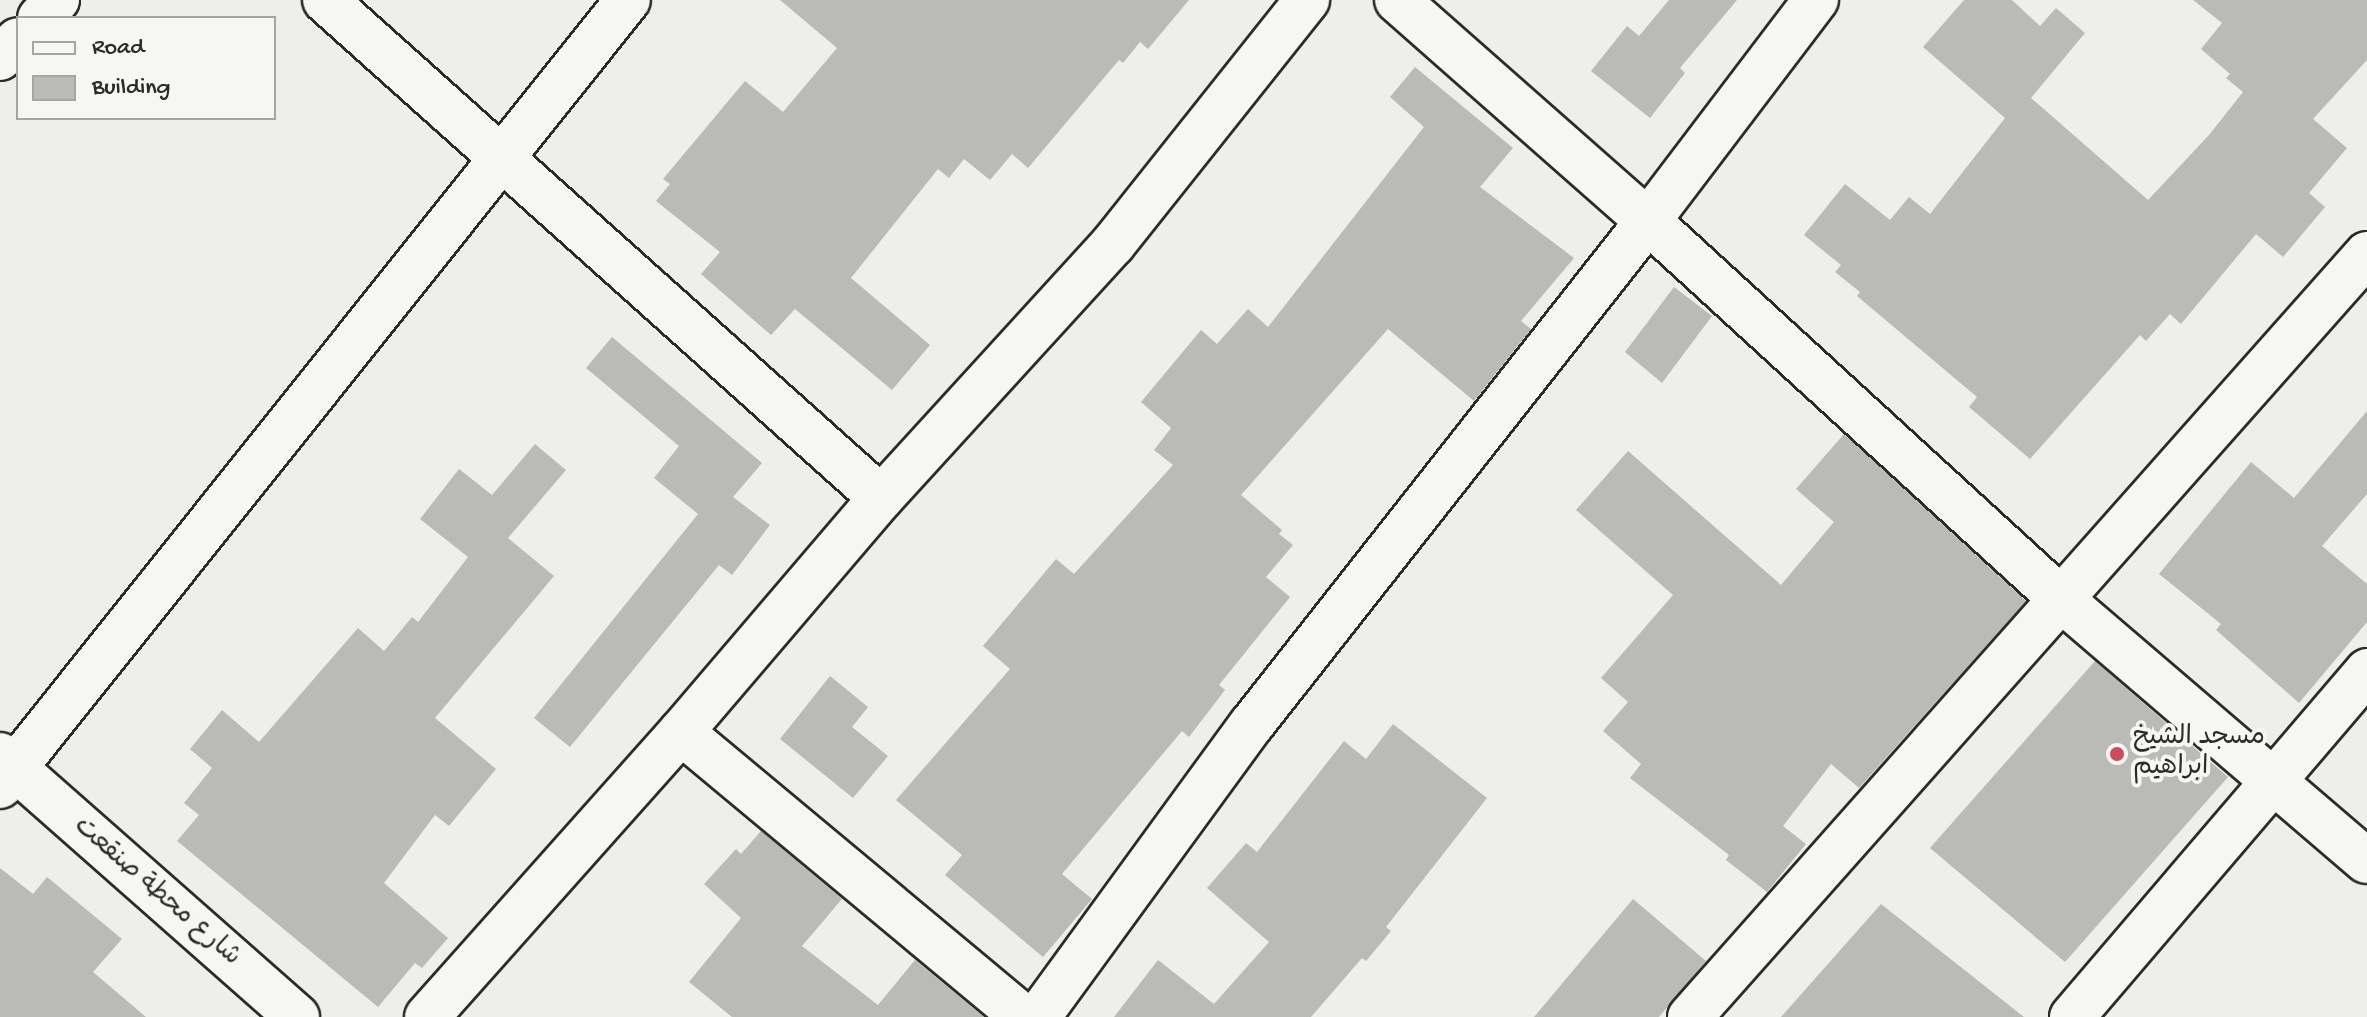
<!DOCTYPE html>
<html>
<head>
<meta charset="utf-8">
<style>
	body { margin:0 }
	#map { position:relative; width:2367px; height:1017px; overflow:hidden; background:#eeeeea; font-family:"Gochi Hand","Playpen Sans Arabic",sans-serif }
	div>[style] { position:absolute }
	.building>* { inset:0; background:#babab7 }
	.roads { filter:drop-shadow(2px 0 #2b2b2b) drop-shadow(-2px 0 #2b2b2b) drop-shadow(0 2px #2b2b2b) drop-shadow(0 -2px #2b2b2b) }
	.minor>* { height:44px; margin:-22px; padding:0 22px; transform-origin:22px; border-radius:22px; background:#f6f6f2 }
	.dots>* { width:22px; height:22px; translate:-50% -50%; box-sizing:border-box; border:4px solid #f6f6f2; border-radius:50% }
	span { translate:-50% -50%; white-space:nowrap; text-align:center; line-height:1.15; -webkit-text-stroke:8px #f6f6f2; paint-order:stroke }
	.poi-label { font-size:26px; color:#2b2b2b }
	.left { translate:0 -50%; text-align:left }
	.street-label { font-size:26px; color:#2b2b2b }
	.legend { position:absolute; left:16px; top:16px; width:260px; height:104px; box-sizing:border-box; background:#f6f6f2; border:2px solid #a5a5a2; margin:0; padding:10px 14px; list-style:none; font-size:24px; color:#2b2b2b }
	.legend li { display:flex; align-items:center; gap:16px; height:40px }
	.legend b { width:40px; border:2px solid #a5a5a2 }
</style>
</head>
<body>
<div id="map">
	<div class="building">
		<div style="clip-path:polygon(780px 0,1189px 0,1148px 49px,1140px 42px,1123px 63px,1119px 60px,1028px 168px,1012px 154px,990px 180px,964px 159px,949px 178px,938px 169px,851px 278px,930px 345px,892px 390px,795px 309px,771px 335px,701px 274px,720px 252px,656px 201px,670px 184px,663px 179px,745px 81px,783px 112px,837px 48px)"></div>
		<div style="clip-path:polygon(1669px 0,1737px 0,1680px 68px,1685px 73px,1650px 118px,1591px 71px,1627px 26px,1639px 36px)"></div>
		<div style="clip-path:polygon(1964px 0,2012px 0,2040px 26px,2056px 8px,2085px 33px,2031px 98px,2148px 200px,2209px 135px,2243px 92px,2226px 78px,2230px 74px,2201px 49px,2222px 23px,2193px 0,2367px 0,2367px 60px,2313px 119px,2347px 148px,2309px 193px,2325px 207px,2283px 257px,2256px 234px,2181px 324px,2170px 314px,2146px 341px,2140px 335px,2030px 459px,1969px 407px,1977px 397px,1857px 296px,1860px 292px,1835px 272px,1841px 265px,1804px 235px,1845px 184px,1890px 220px,1909px 197px,1930px 214px,2005px 118px,1923px 47px)"></div>
		<div style="clip-path:polygon(1415px 67px,1513px 148px,1480px 187px,1574px 258px,1521px 321px,1531px 329px,1474px 401px,1388px 329px,1241px 495px,1282px 530px,1279px 534px,1293px 545px,1266px 577px,1290px 597px,1219px 685px,1225px 690px,1189px 737px,1182px 731px,1062px 874px,1092px 899px,1043px 957px,945px 875px,962px 855px,896px 800px,1010px 669px,983px 646px,1056px 559px,1074px 574px,1173px 465px,1154px 450px,1171px 428px,1141px 402px,1201px 330px,1217px 344px,1248px 309px,1268px 327px,1424px 127px,1390px 97px)"></div>
		<div style="clip-path:polygon(1674px 287px,1712px 316px,1662px 383px,1625px 352px)"></div>
		<div style="clip-path:polygon(612px 337px,762px 463px,733px 497px,770px 525px,732px 575px,719px 565px,570px 747px,534px 718px,698px 514px,654px 478px,679px 446px,586px 368px)"></div>
		<div style="clip-path:polygon(2367px 411px,2367px 494px,2322px 546px,2367px 584px,2367px 622px,2299px 703px,2216px 630px,2221px 624px,2159px 574px,2251px 462px,2294px 498px)"></div>
		<div style="clip-path:polygon(1844px 434px,2026px 601px,1859px 788px,1831px 764px,1783px 826px,1806px 844px,1767px 892px,1726px 860px,1729px 855px,1630px 778px,1641px 764px,1603px 731px,1628px 702px,1601px 678px,1673px 595px,1576px 510px,1628px 451px,1781px 585px,1834px 522px,1796px 489px)"></div>
		<div style="clip-path:polygon(535px 444px,566px 470px,508px 538px,554px 576px,435px 718px,496px 769px,449px 826px,435px 815px,384px 883px,448px 938px,422px 968px,415px 963px,378px 1007px,177px 841px,199px 815px,184px 803px,212px 768px,190px 749px,222px 710px,259px 742px,358px 628px,384px 651px,412px 617px,418px 622px,468px 557px,420px 519px,459px 469px,492px 495px)"></div>
		<div style="clip-path:polygon(2095px 661px,2228px 777px,2065px 962px,1930px 848px)"></div>
		<div style="clip-path:polygon(830px 676px,868px 707px,852px 727px,888px 756px,853px 798px,780px 739px)"></div>
		<div style="clip-path:polygon(1393px 724px,1487px 798px,1386px 927px,1391px 931px,1366px 961px,1362px 958px,1311px 1017px,1114px 1017px,1158px 960px,1214px 1004px,1269px 942px,1207px 888px,1246px 843px,1257px 852px,1344px 741px,1366px 759px)"></div>
		<div style="clip-path:polygon(761px 831px,842px 899px,802px 946px,878px 1005px,915px 960px,984px 1017px,732px 1017px,689px 982px,741px 918px,704px 884px,736px 849px,741px 854px)"></div>
		<div style="clip-path:polygon(0 868px,33px 894px,47px 877px,122px 939px,93px 972px,146px 1017px,0 1017px)"></div>
		<div style="clip-path:polygon(1633px 899px,1706px 961px,1659px 1017px,1534px 1017px)"></div>
		<div style="clip-path:polygon(1881px 904px,2024px 1017px,1781px 1017px)"></div>
	</div>
	<div class="roads">
		<div class="minor">
			<div style="left:325px;top:0;width:746px;rotate:41.85deg"></div>
			<div style="left:1397px;top:0;width:334px;rotate:41.4deg"></div>
			<div style="left:1648px;top:221px;width:561px;rotate:42.47deg"></div>
			<div style="left:2062px;top:600px;width:401px;rotate:40.6deg"></div>
			<div style="left:40px;top:18px;width:25px;rotate:-47deg"></div>
			<div style="left:0;top:58px;width:25px;rotate:-45deg"></div>
			<div style="left:681px;top:732px;width:445px;rotate:39.8deg"></div>
			<div style="left:0;top:755px;width:396px;rotate:41.4deg"></div>
			<div style="left:0;top:786px;width:1006px;rotate:-51.38deg"></div>
			<div style="left:427px;top:1017px;width:382px;rotate:-48.3deg"></div>
			<div style="left:681px;top:732px;width:308px;rotate:-49.5deg"></div>
			<div style="left:881px;top:498px;width:344px;rotate:-47.6deg"></div>
			<div style="left:1113px;top:244px;width:312px;rotate:-51.5deg"></div>
			<div style="left:1038px;top:1017px;width:363px;rotate:-53.9deg"></div>
			<div style="left:1252px;top:724px;width:640px;rotate:-51.79deg"></div>
			<div style="left:1648px;top:221px;width:278px;rotate:-52.8deg"></div>
			<div style="left:1690px;top:1017px;width:1020px;rotate:-48.42deg"></div>
			<div style="left:2072px;top:1017px;width:455px;rotate:-49.5deg"></div>
		</div>
	</div>
	<div class="dots">
		<div style="left:2117px;top:754px;background:#d1495b"></div>
	</div>
	<div class="poi-label">
		<span class="left" style="left:2133px;top:754px">مسجد الشيخ<br>ابراهيم</span>
	</div>
	<div class="street-label">
		<span style="left:156px;top:893px;rotate:41deg">شارع محطة صنقعت</span>
	</div>
	<ul class="legend">
	<li><b style="height:10px;background:#f6f6f2"></b>Road</li>
	<li><b style="height:22px;background:#babab7"></b>Building</li>
	</ul>
</div>
</body>
</html>
